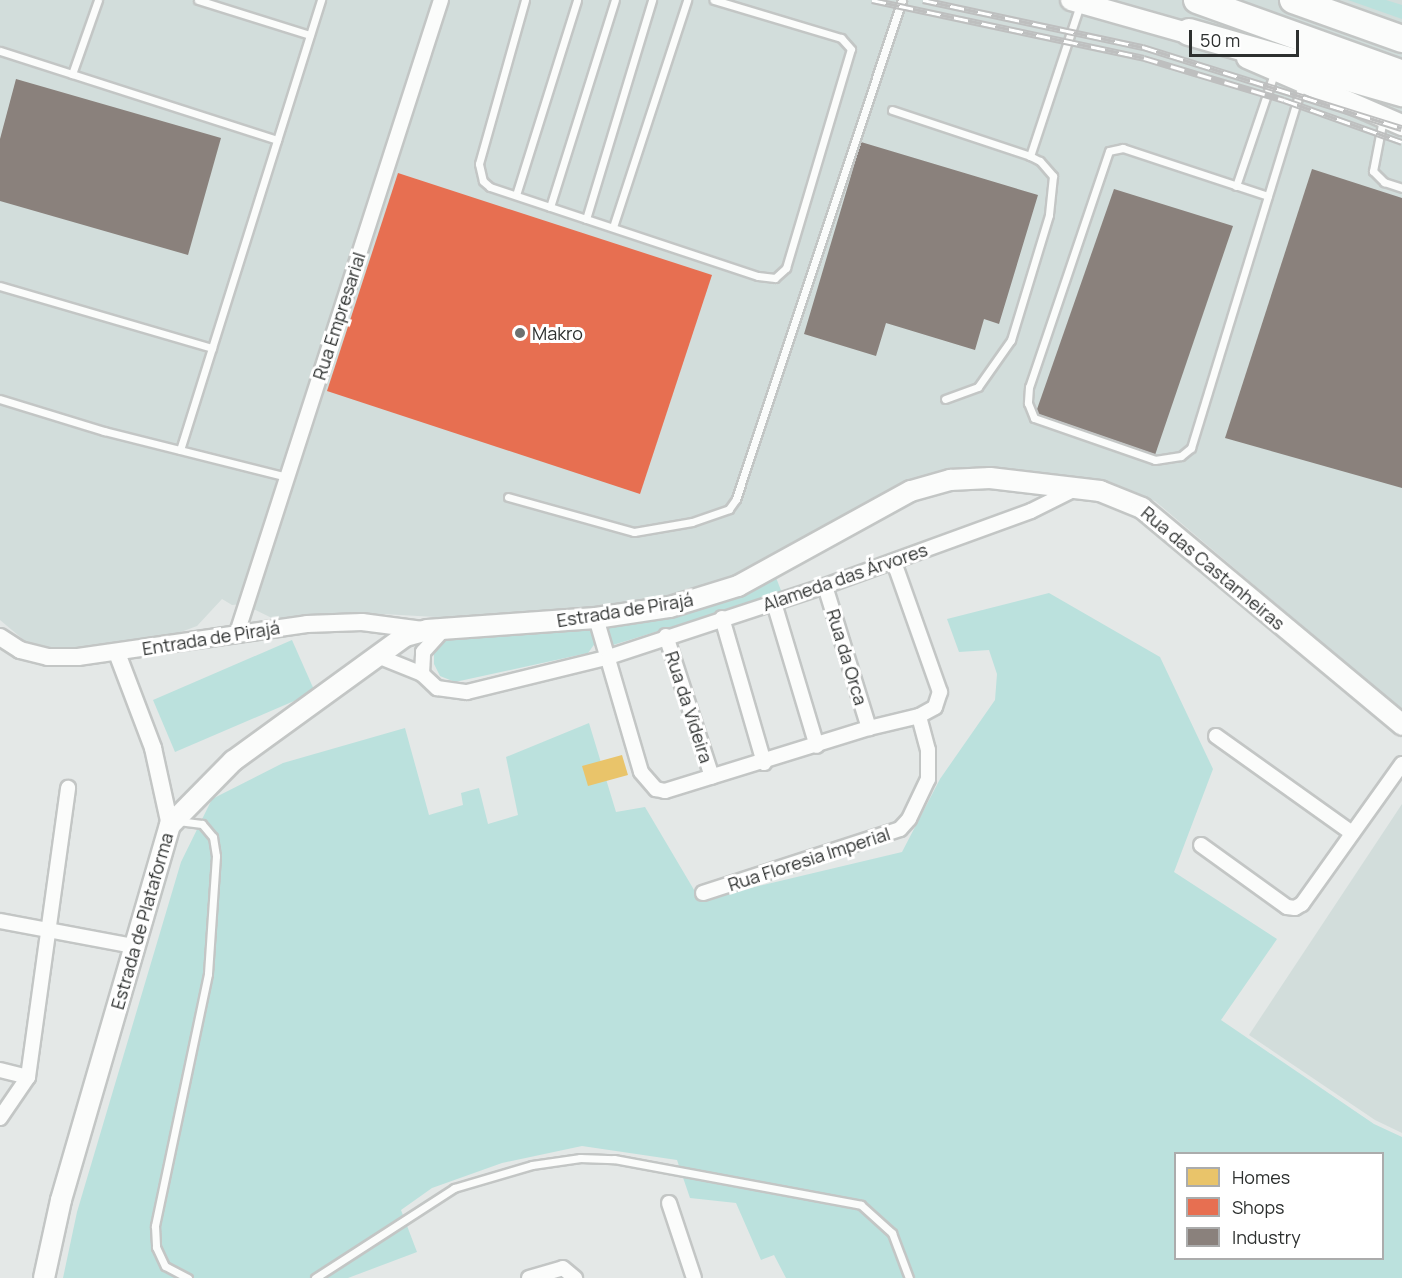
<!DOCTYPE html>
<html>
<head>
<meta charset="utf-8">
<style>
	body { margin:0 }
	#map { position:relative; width:1402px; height:1278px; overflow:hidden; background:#e4e8e7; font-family:Manrope,sans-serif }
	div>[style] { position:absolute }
	.built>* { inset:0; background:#d2dddb }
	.green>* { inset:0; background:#bbe1dd }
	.homes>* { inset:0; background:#e9c46a }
	.shops>* { inset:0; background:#e76f51 }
	.industry>* { inset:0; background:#8a817c }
	.roads { filter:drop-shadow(2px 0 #c3c6c5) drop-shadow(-2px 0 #c3c6c5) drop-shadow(0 2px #c3c6c5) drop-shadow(0 -2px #c3c6c5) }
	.service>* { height:7px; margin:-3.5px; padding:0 3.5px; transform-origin:3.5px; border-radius:3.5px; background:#fbfcfb }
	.minor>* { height:14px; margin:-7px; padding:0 7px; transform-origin:7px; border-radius:7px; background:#fbfcfb }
	.tertiary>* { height:16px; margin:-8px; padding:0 8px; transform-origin:8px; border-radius:8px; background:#fbfcfb }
	.secondary>* { height:20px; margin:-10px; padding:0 10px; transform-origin:10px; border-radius:10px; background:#fbfcfb }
	.motorway>* { height:26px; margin:-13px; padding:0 13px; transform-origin:13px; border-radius:13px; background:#fbfcfb }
	.rail>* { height:7px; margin-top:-3.5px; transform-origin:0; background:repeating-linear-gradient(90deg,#fff 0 14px,#bebfbf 0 28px); box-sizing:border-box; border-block:2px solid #bebfbf }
	.dots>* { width:16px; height:16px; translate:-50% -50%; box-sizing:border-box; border:3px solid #fff; border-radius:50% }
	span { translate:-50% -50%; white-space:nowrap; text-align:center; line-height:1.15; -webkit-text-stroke:6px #fff; paint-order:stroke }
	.street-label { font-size:18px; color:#2d302f }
	.poi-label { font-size:18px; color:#2d302f }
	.left { translate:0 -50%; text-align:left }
	.legend { position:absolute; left:1174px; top:1152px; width:210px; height:108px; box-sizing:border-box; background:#fff; border:2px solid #abacac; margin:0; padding:8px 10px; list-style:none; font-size:18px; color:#2d302f }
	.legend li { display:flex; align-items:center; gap:12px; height:30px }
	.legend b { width:30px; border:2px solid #abacac }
	.scale { position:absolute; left:1189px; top:30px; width:110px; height:27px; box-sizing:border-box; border:3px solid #2d302f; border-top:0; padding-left:8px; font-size:18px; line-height:21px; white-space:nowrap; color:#2d302f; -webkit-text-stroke:4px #fff; paint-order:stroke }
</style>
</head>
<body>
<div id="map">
	<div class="built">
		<div style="clip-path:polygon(0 0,1402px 0,1402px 710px,1155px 501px,1096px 481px,967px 472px,730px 583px,675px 602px,454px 618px,382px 614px,278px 621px,243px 604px,232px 605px,222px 599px,197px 626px,162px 639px,61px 650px,25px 641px,0 620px)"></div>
		<div style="clip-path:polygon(1402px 804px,1402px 1133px,1375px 1120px,1249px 1035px)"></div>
	</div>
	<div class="green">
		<div style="clip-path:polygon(1348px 0,1386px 0,1402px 5px,1402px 19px)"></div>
		<div style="clip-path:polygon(775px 575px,782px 593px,613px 645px,606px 624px)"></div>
		<div style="clip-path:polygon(evenodd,1049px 593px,1160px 657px,1213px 769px,1174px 872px,1277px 939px,1221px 1020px,1374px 1124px,1402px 1137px,1402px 1278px,786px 1278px,774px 1255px,761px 1260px,736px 1203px,690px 1198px,677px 1160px,582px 1146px,502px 1163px,432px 1188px,401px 1210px,417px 1252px,348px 1278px,63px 1278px,77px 1212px,181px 862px,212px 799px,283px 763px,405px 728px,429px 815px,463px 805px,461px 793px,479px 788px,488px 824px,518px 815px,506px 757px,589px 723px,616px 812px,645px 807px,700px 900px,902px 852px,940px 779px,995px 700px,997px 674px,989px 650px,959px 652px,947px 619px,1049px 593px,1176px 1154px,1382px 1154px,1382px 1258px,1176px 1258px,1176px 1154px)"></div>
		<div style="clip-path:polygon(590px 628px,596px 642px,588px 653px,455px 682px,440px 676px,434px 664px,434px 651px,450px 637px)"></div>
		<div style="clip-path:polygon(292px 640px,315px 692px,175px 752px,153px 700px)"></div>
	</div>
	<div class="homes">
		<div style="clip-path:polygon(622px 755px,628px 775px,588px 786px,582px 766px)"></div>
	</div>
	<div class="shops">
		<div style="clip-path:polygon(398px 173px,712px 275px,640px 494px,327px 391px)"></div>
	</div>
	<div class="industry">
		<div style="clip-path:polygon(16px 79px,221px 138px,188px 255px,0 201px,0 139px)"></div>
		<div style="clip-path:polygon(861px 142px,1038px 195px,999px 324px,984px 319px,975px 350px,886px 323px,876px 356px,804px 334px)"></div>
		<div style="clip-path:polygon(1312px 169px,1402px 198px,1402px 488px,1225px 438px)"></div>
		<div style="clip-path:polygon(1114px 189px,1233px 226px,1154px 458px,1035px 415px)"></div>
	</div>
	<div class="roads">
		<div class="service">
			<div style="left:198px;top:0;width:117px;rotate:17.4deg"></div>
			<div style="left:525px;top:0;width:170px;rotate:105.7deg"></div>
			<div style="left:479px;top:164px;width:17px;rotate:77deg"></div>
			<div style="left:483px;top:181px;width:9px;rotate:41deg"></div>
			<div style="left:490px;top:187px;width:282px;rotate:18.4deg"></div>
			<div style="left:758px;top:276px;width:17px;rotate:7deg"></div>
			<div style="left:775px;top:278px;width:15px;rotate:-42deg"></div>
			<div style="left:786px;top:268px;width:228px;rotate:-73.5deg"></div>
			<div style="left:851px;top:49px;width:15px;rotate:-132deg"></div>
			<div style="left:841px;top:38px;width:133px;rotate:-163.3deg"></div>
			<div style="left:0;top:51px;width:291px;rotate:17.8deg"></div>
			<div style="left:72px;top:74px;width:78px;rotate:-70.6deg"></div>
			<div style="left:892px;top:110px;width:145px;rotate:18.4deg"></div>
			<div style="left:1030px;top:156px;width:11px;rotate:27deg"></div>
			<div style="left:1040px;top:161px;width:20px;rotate:49deg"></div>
			<div style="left:1053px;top:176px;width:39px;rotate:96deg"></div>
			<div style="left:1049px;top:215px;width:131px;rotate:106.9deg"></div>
			<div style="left:1011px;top:340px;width:57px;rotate:125.1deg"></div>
			<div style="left:978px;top:387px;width:35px;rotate:160deg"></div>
			<div style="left:1383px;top:119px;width:53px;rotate:100.9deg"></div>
			<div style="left:1373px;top:171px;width:16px;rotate:45deg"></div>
			<div style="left:1384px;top:182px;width:19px;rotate:18deg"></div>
			<div style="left:1030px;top:156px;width:159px;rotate:-71.7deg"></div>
			<div style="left:1236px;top:186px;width:121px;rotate:-71.3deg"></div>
			<div style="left:516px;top:195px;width:204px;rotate:-72.6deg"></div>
			<div style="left:1268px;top:196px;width:153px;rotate:-161.7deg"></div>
			<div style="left:1123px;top:148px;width:14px;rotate:168deg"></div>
			<div style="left:1109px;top:151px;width:249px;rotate:108.7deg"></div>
			<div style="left:1029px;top:387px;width:16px;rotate:94deg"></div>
			<div style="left:1028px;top:403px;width:16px;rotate:68deg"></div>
			<div style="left:1034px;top:418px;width:128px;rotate:19.1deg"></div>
			<div style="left:1155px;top:460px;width:26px;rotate:-9deg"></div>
			<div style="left:1181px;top:456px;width:13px;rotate:-39deg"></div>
			<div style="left:1191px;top:448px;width:380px;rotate:-73deg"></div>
			<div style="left:550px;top:207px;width:217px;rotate:-72.6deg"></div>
			<div style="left:586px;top:219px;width:229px;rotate:-73.2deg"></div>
			<div style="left:613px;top:227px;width:239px;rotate:-71.9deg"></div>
			<div style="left:0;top:286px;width:221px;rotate:16.3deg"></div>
			<div style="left:0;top:399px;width:109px;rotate:17.1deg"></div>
			<div style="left:104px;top:431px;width:189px;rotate:14.1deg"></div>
			<div style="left:180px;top:450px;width:472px;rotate:-72.6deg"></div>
			<div style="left:508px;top:497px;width:131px;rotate:15.5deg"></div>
			<div style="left:634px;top:532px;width:59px;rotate:-9.8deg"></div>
			<div style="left:692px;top:522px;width:39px;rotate:-19deg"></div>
			<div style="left:729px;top:509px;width:12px;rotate:-55deg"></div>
			<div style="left:736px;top:499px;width:526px;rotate:-71.6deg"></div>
			<div style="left:178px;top:821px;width:24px;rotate:7deg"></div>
			<div style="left:202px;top:824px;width:17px;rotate:50deg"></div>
			<div style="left:213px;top:837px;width:19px;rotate:81deg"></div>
			<div style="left:216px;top:856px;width:118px;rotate:93.9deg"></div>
			<div style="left:208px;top:974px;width:258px;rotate:101.9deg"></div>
			<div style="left:155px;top:1226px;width:21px;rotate:87deg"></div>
			<div style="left:156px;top:1247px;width:21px;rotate:65deg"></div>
			<div style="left:165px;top:1266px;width:26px;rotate:28deg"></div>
			<div style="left:315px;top:1278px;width:166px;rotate:-32.9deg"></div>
			<div style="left:454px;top:1188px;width:81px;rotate:-16.4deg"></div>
			<div style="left:532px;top:1165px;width:49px;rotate:-8.3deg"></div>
			<div style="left:580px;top:1158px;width:34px;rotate:2deg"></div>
			<div style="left:614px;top:1159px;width:251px;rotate:10.5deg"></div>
			<div style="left:861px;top:1205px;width:42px;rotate:42.1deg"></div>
			<div style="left:892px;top:1233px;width:48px;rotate:69.3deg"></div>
		</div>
		<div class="minor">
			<div style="left:825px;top:586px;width:149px;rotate:72.8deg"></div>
			<div style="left:774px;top:603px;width:149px;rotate:73.3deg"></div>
			<div style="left:596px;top:618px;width:160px;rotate:73.7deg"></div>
			<div style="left:641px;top:772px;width:23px;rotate:49deg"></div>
			<div style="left:656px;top:789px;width:9px;rotate:13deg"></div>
			<div style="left:665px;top:791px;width:214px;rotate:-17.2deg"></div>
			<div style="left:869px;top:728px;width:51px;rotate:-13.5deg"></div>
			<div style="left:919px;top:716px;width:18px;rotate:-29deg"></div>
			<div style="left:935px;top:707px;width:16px;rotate:-72deg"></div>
			<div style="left:940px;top:692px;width:138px;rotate:-109.5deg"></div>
			<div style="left:722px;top:618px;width:151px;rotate:73.8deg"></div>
			<div style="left:237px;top:633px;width:665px;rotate:-72.14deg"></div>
			<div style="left:666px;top:636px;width:148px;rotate:71.9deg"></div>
			<div style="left:375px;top:655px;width:51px;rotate:22deg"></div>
			<div style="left:422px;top:674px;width:21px;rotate:43deg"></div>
			<div style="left:437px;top:688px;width:30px;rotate:8deg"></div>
			<div style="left:467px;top:692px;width:146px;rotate:-13.8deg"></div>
			<div style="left:609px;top:657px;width:227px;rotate:-18.2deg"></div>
			<div style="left:825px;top:586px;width:219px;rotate:-20deg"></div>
			<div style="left:1031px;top:511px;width:51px;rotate:-26.6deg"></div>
			<div style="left:422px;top:674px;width:22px;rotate:-87deg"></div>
			<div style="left:423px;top:652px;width:30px;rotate:-48deg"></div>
			<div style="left:1216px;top:736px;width:167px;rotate:35.5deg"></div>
			<div style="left:1201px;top:845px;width:106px;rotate:35.8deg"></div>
			<div style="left:1287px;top:907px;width:8px;rotate:7deg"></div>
			<div style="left:1295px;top:908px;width:8px;rotate:-30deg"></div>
			<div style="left:1302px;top:904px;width:172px;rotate:-54.5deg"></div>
			<div style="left:703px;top:893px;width:207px;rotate:-18deg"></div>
			<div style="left:900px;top:829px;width:13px;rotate:-48deg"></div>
			<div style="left:909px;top:819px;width:44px;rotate:-64.6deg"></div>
			<div style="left:928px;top:779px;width:29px;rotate:-90deg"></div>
			<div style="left:928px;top:750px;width:35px;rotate:-105deg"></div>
			<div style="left:0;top:921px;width:136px;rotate:10.6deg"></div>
			<div style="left:0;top:1070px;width:29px;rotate:14deg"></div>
			<div style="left:0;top:1118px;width:50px;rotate:-55.7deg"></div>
			<div style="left:28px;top:1077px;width:292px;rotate:-82.1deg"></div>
			<div style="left:669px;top:1203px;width:79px;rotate:71.6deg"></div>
			<div style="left:529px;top:1278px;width:35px;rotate:-16deg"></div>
			<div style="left:563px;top:1268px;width:16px;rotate:40deg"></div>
		</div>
		<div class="tertiary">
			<div style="left:0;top:637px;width:24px;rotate:33deg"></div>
			<div style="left:20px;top:650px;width:29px;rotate:14deg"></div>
			<div style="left:48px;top:657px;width:30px"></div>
			<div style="left:78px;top:657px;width:231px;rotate:-8.2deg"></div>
			<div style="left:307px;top:624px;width:55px;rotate:-2.1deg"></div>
			<div style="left:362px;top:622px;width:63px;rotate:7.4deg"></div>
			<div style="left:117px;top:653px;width:102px;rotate:69.2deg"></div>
			<div style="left:153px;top:748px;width:79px;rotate:77.6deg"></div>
		</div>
		<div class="secondary">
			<div style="left:1071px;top:0;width:135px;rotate:15.9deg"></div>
			<div style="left:1247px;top:58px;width:169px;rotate:23.4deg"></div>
			<div style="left:44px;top:1278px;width:80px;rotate:-77.7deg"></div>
			<div style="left:61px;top:1200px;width:391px;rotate:-73.8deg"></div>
			<div style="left:170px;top:825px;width:90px;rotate:-45.5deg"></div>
			<div style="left:233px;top:761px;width:213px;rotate:-36deg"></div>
			<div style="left:405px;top:636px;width:23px;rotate:-15deg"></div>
			<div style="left:427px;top:630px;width:169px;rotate:-4.1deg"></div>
			<div style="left:596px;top:618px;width:75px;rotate:-8.5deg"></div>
			<div style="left:670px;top:607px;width:71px;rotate:-17.2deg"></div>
			<div style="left:738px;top:586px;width:197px;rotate:-28.8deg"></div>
			<div style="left:911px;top:491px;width:41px;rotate:-15.8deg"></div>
			<div style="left:950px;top:480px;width:40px;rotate:-2.9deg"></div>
			<div style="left:990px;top:478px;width:111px;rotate:6.7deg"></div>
			<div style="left:1100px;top:491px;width:45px;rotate:22deg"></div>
			<div style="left:1142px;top:508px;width:339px;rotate:39.8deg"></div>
		</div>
		<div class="motorway">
			<div style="left:1197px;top:0;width:218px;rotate:19.8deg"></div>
			<div style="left:1293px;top:0;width:116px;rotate:19.7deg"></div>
			<div style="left:1189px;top:32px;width:222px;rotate:16deg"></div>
		</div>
	</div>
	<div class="rail">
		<div style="left:872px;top:0;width:278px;rotate:12deg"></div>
		<div style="left:1144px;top:58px;width:146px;rotate:16.7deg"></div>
		<div style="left:1284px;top:100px;width:125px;rotate:19.6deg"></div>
		<div style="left:923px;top:0;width:225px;rotate:12.1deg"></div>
		<div style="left:1143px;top:47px;width:271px;rotate:17.4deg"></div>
	</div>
	<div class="dots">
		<div style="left:520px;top:333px;background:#6d706f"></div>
	</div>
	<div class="street-label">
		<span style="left:339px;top:316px;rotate:-72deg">Rua Empresarial</span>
		<span style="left:1213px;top:568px;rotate:40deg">Rua das Castanheiras</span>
		<span style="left:845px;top:577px;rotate:-19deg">Alameda das Árvores</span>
		<span style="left:625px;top:610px;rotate:-9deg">Estrada de Pirajá</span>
		<span style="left:211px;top:638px;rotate:-9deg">Entrada de Pirajá</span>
		<span style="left:847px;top:657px;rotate:73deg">Rua da Orca</span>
		<span style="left:689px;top:707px;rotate:72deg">Rua da Videira</span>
		<span style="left:809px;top:859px;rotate:-18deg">Rua Floresia Imperial</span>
		<span style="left:142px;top:921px;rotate:-74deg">Estrada de Plataforma</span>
	</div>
	<div class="poi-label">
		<span class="left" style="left:532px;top:333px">Makro</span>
	</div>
	<ul class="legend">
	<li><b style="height:16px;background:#e9c46a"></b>Homes</li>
	<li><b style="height:16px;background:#e76f51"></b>Shops</li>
	<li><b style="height:16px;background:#8a817c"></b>Industry</li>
	</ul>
	<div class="scale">50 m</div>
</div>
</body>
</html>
